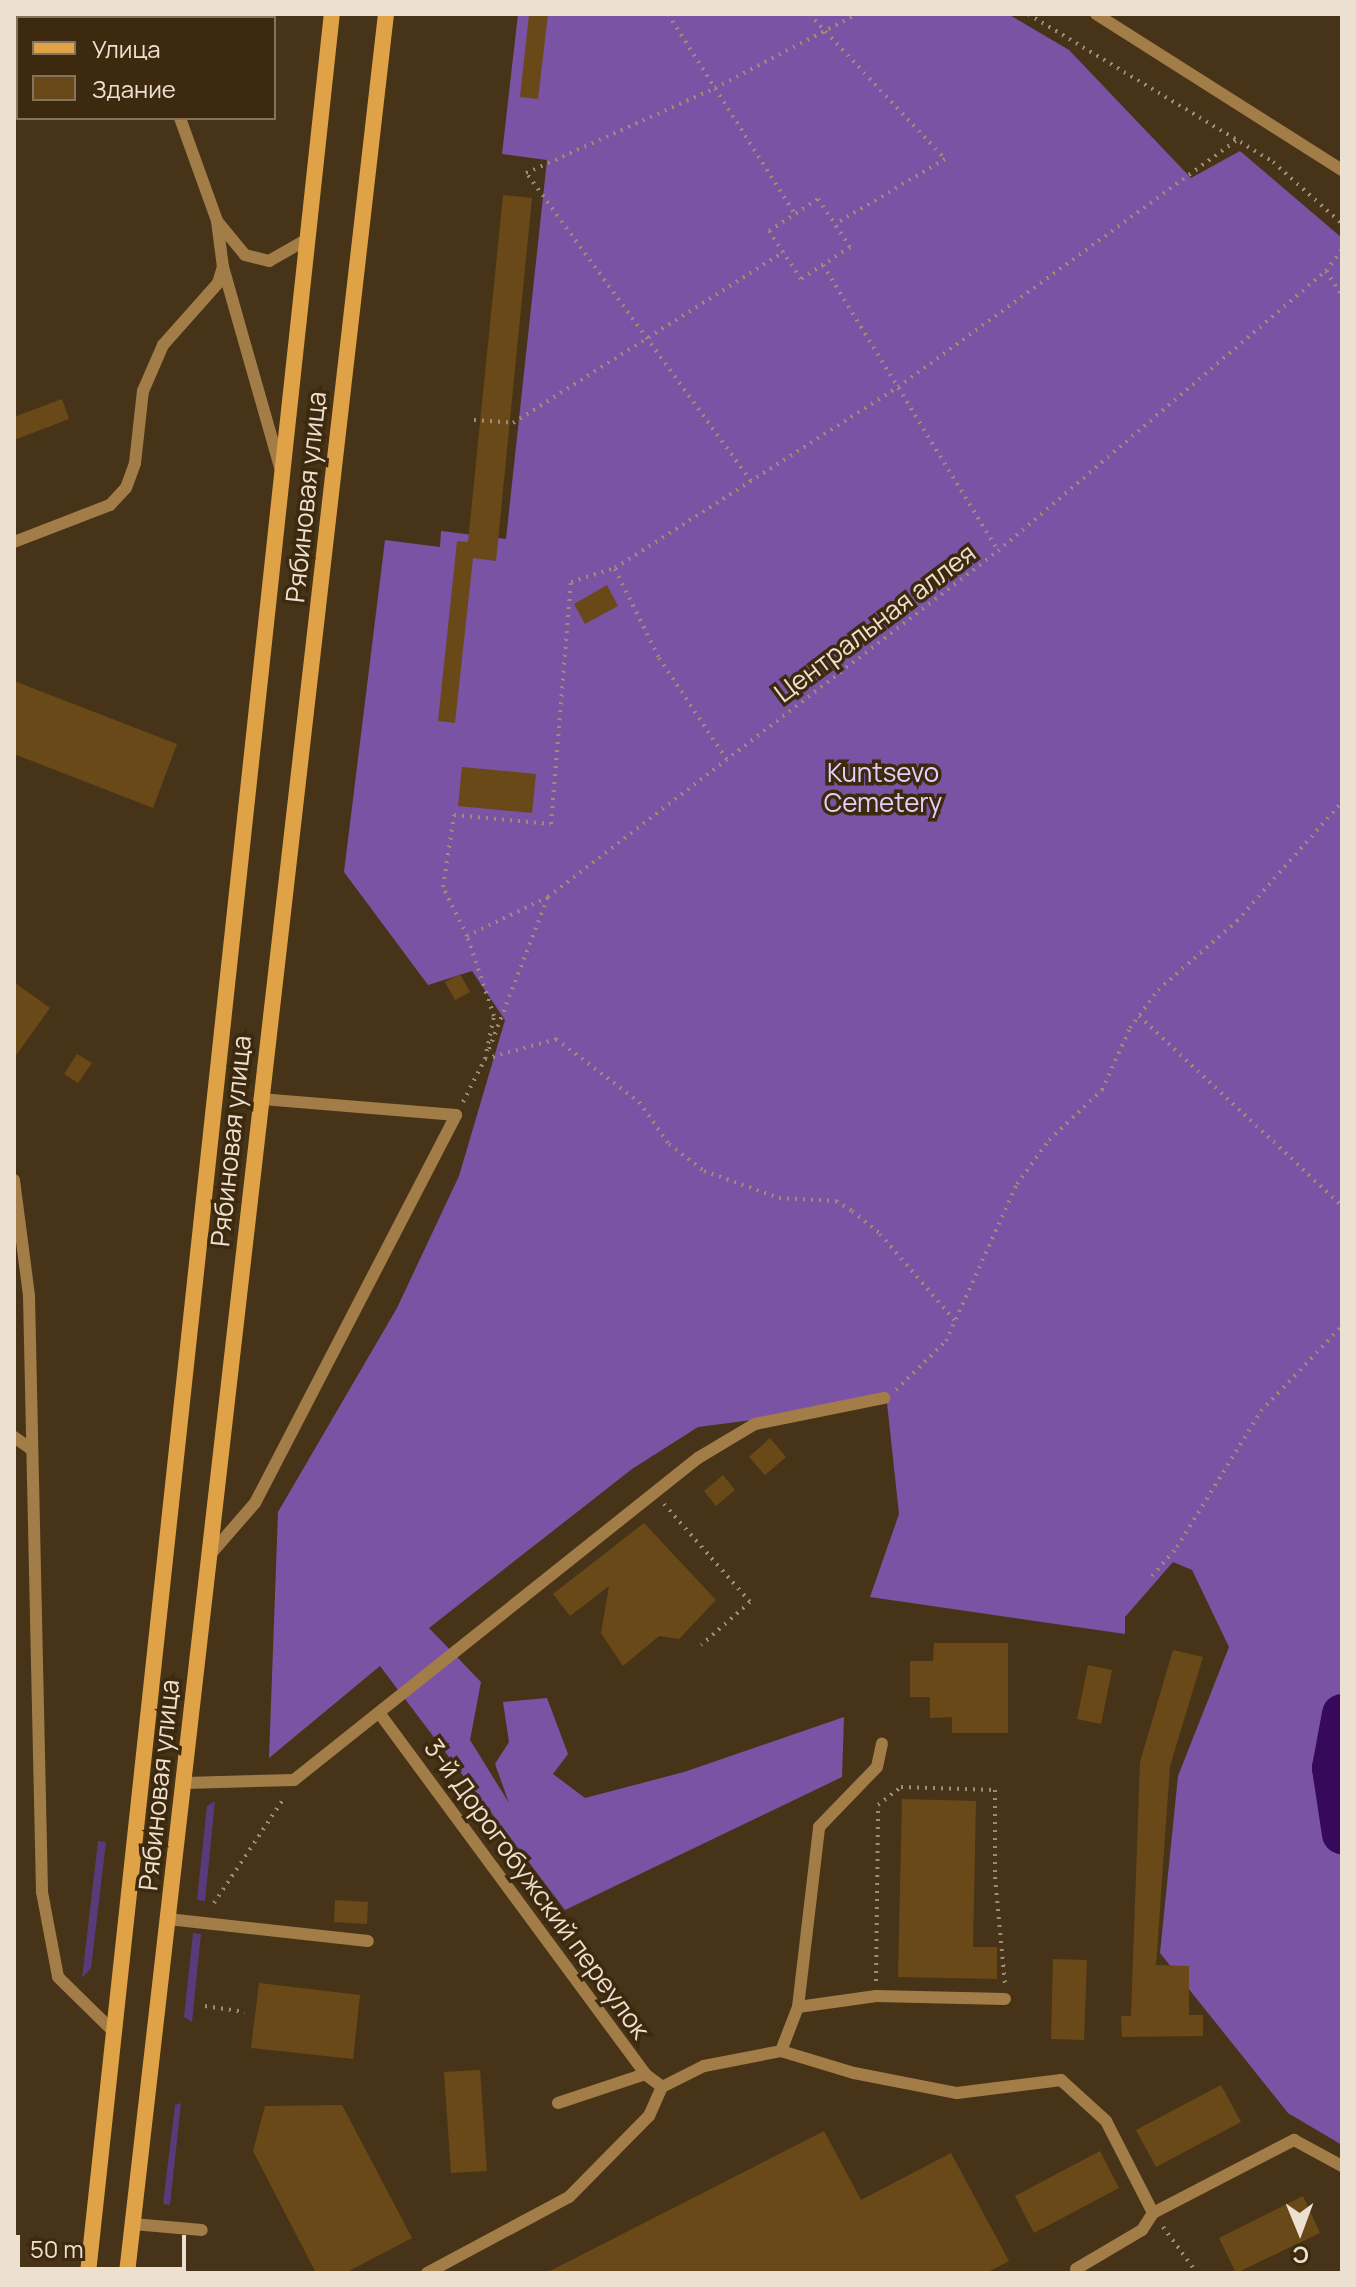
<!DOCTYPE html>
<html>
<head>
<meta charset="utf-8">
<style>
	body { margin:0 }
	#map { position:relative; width:1356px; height:2287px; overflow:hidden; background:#473418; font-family:Manrope,sans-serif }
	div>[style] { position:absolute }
	.green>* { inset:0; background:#593b7b }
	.forest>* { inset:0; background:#7a53a5 }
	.river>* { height:40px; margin:-20px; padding:0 20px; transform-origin:20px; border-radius:20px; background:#37095a }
	.building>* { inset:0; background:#6a4918 }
	.path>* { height:4px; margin-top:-2px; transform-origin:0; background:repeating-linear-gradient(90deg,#9d8d78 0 2px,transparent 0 8px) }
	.lane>* { height:12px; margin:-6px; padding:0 6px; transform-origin:6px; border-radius:6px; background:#a37d47 }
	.secondary>* { height:16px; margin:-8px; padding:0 8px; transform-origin:8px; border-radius:8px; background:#e0a247 }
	span { translate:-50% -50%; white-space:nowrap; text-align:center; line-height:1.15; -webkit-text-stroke:7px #3d290e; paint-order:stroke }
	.street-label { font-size:26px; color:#ede0d1 }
	.park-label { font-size:26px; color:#e2cffc }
	.frame { position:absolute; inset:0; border:16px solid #ede0d1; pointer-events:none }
	.legend { position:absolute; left:16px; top:16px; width:260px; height:104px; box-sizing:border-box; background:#3d290e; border:2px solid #83725c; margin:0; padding:10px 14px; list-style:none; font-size:24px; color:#ede0d1 }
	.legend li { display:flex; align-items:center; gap:16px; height:40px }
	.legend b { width:40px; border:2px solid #83725c }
	.north { position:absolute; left:1260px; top:2191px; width:80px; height:80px; -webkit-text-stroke:6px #3d290e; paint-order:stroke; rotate:179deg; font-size:22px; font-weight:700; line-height:32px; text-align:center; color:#ede0d1 }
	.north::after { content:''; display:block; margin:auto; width:28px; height:36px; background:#ede0d1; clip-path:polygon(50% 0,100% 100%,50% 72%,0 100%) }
	.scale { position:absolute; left:16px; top:2235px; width:170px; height:36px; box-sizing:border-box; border:4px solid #ede0d1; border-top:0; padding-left:10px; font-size:24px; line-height:28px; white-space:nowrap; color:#ede0d1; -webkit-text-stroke:6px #3d290e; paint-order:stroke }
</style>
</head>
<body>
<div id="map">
	<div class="green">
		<div style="clip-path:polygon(215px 1801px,205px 1901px,197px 1900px,207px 1806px)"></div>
		<div style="clip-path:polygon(98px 1841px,106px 1842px,91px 1968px,82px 1978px)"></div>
		<div style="clip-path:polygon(193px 1933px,201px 1934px,192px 2022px,184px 2017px)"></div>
		<div style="clip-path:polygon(181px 2103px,170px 2205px,163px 2204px,175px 2105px)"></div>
	</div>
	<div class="forest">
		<div style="clip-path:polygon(518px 14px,1008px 14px,1069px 50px,1191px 178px,1240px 151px,1342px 238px,1342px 2145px,1288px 2113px,1160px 1953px,1178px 1776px,1229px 1647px,1192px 1570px,1173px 1562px,1125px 1617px,1125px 1634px,870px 1597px,899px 1514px,887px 1403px,698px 1427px,632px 1469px,429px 1628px,481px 1682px,470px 1740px,509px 1803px,495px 1764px,509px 1742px,503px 1702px,547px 1698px,568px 1754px,553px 1774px,585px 1798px,684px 1772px,844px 1717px,842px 1777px,565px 1910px,380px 1666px,269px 1758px,278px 1512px,397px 1308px,459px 1176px,505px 1020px,472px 971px,428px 985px,344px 872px,385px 540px,440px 547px,441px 531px,506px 539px,547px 160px,502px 154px)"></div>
	</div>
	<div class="river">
		<div style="left:1342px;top:1714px;width:55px;rotate:100.5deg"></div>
		<div style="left:1332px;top:1768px;width:67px;rotate:81.4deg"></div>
	</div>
	<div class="building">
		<div style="clip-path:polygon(529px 14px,548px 14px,538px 99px,520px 97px)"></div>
		<div style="clip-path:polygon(503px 195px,532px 198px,496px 561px,473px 558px,455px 723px,438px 721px,457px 541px,468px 542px)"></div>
		<div style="clip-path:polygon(62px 399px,69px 419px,14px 440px,14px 417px)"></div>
		<div style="clip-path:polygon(607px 585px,618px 606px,585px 624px,574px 604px)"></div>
		<div style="clip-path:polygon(14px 681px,177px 744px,153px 808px,14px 754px)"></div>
		<div style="clip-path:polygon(462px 767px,536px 774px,532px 813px,458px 806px)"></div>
		<div style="clip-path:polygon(460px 974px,470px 992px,455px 1000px,445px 982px)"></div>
		<div style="clip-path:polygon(14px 982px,50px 1008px,14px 1058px)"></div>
		<div style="clip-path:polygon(77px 1054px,92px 1063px,78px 1083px,64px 1074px)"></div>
		<div style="clip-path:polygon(770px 1438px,786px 1457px,765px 1475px,749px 1457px)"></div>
		<div style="clip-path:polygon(723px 1475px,735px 1490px,716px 1506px,704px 1491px)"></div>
		<div style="clip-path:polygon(644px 1523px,716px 1600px,679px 1639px,659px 1636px,623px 1666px,601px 1633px,609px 1586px,570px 1616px,553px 1594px)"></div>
		<div style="clip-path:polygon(934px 1643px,1008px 1643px,1008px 1733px,952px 1733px,952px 1717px,930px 1718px,930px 1697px,910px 1697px,910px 1661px,933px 1661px)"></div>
		<div style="clip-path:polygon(1173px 1650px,1203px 1657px,1170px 1766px,1156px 1965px,1189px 1966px,1189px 2015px,1203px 2015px,1203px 2036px,1122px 2037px,1121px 2016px,1131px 2016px,1140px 1762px)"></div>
		<div style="clip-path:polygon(1088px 1665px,1112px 1670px,1101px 1724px,1077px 1719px)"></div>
		<div style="clip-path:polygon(902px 1799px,976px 1801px,973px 1947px,997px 1947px,997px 1979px,898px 1977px)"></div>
		<div style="clip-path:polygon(335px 1900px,368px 1902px,367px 1924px,334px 1922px)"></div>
		<div style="clip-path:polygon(1053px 1959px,1087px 1960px,1084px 2040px,1051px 2039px)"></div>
		<div style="clip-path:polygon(259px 1983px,360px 1995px,353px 2059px,251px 2048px)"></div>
		<div style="clip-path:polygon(480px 2070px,487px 2171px,451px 2173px,444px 2072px)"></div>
		<div style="clip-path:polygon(1221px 2085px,1241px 2122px,1156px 2167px,1136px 2130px)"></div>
		<div style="clip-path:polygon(342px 2105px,412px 2238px,345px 2273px,316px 2273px,253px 2151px,265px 2106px)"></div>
		<div style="clip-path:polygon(824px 2131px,861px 2200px,951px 2153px,1009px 2261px,986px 2273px,546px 2273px)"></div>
		<div style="clip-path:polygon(1100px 2151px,1119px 2188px,1034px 2233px,1015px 2196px)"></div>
		<div style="clip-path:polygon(1303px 2196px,1320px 2233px,1236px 2273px,1219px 2238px)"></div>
	</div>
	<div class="path">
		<div style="left:668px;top:14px;width:237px;rotate:57.6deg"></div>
		<div style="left:809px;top:14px;width:199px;rotate:46.8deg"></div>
		<div style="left:945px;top:159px;width:128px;rotate:149.4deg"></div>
		<div style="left:1028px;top:14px;width:286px;rotate:31.1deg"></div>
		<div style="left:1273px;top:162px;width:93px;rotate:41.9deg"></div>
		<div style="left:818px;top:199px;width:58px;rotate:56.3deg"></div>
		<div style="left:850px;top:247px;width:59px;rotate:146.9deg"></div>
		<div style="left:801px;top:279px;width:58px;rotate:-123.7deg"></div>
		<div style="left:769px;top:231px;width:59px;rotate:-33.1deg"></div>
		<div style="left:823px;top:265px;width:335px;rotate:58.5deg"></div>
		<div style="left:1326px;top:271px;width:30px;rotate:57deg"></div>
		<div style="left:474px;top:420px;width:39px;rotate:4deg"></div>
		<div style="left:513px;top:423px;width:320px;rotate:-32.3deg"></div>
		<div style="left:751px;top:481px;width:381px;rotate:-126.1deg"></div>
		<div style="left:526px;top:173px;width:207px;rotate:-24.2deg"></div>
		<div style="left:715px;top:88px;width:160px;rotate:-27.5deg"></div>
		<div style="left:615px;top:569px;width:99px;rotate:63.7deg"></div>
		<div style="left:659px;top:658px;width:123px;rotate:56.3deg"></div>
		<div style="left:467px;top:936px;width:90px;rotate:-25.7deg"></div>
		<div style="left:1139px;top:1016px;width:278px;rotate:43.1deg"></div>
		<div style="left:489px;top:1049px;width:163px;rotate:-68.8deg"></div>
		<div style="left:548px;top:897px;width:568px;rotate:-37.56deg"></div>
		<div style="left:998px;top:551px;width:431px;rotate:-40.5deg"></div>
		<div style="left:1326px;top:271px;width:27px;rotate:-54deg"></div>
		<div style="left:485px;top:1059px;width:44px;rotate:-78.2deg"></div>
		<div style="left:494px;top:1016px;width:84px;rotate:-108.6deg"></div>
		<div style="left:467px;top:936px;width:55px;rotate:-116.1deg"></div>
		<div style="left:443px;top:887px;width:73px;rotate:-81.3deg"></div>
		<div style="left:454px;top:815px;width:97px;rotate:5.3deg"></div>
		<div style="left:551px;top:824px;width:243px;rotate:-85.3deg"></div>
		<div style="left:571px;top:582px;width:46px;rotate:-17.7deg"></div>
		<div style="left:615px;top:568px;width:336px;rotate:-32.6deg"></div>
		<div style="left:898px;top:387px;width:419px;rotate:-36.1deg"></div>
		<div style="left:463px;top:1102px;width:48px;rotate:-62.9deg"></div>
		<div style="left:485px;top:1059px;width:74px;rotate:-15.7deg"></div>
		<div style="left:556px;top:1039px;width:104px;rotate:37.2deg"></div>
		<div style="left:639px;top:1102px;width:52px;rotate:54.5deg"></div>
		<div style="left:669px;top:1144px;width:44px;rotate:37.6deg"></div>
		<div style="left:704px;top:1171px;width:80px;rotate:19.8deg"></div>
		<div style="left:779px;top:1198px;width:57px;rotate:3deg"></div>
		<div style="left:836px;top:1201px;width:19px;rotate:32deg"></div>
		<div style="left:852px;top:1211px;width:36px;rotate:39deg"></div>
		<div style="left:880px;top:1234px;width:115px;rotate:49.2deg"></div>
		<div style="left:896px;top:1390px;width:70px;rotate:-44.4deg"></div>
		<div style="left:946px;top:1341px;width:172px;rotate:-65.7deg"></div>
		<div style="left:1017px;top:1184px;width:54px;rotate:-54deg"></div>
		<div style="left:1049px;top:1140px;width:73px;rotate:-43.3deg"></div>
		<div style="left:1102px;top:1090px;width:68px;rotate:-65.7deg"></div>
		<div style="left:1130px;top:1028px;width:47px;rotate:-53.6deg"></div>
		<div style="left:1158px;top:990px;width:105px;rotate:-41.1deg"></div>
		<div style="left:1237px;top:921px;width:159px;rotate:-48.6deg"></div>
		<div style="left:664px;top:1504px;width:130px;rotate:48.7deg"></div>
		<div style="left:750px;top:1602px;width:65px;rotate:138.7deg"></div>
		<div style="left:1152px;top:1576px;width:38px;rotate:-49deg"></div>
		<div style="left:1177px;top:1547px;width:160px;rotate:-58.3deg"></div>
		<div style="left:1261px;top:1411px;width:117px;rotate:-46.4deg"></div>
		<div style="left:214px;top:1903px;width:126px;rotate:-56.3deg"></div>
		<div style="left:876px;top:1981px;width:176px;rotate:-89.3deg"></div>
		<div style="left:878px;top:1805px;width:29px;rotate:-38deg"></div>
		<div style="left:901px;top:1787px;width:94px;rotate:1.8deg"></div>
		<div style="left:995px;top:1790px;width:87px;rotate:90deg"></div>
		<div style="left:995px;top:1877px;width:108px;rotate:84.7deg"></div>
		<div style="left:205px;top:2006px;width:40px;rotate:8.5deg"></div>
		<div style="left:1163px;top:2227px;width:57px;rotate:53.5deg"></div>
	</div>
	<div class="lane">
		<div style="left:143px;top:14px;width:4px;rotate:76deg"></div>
		<div style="left:1096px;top:14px;width:291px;rotate:32.4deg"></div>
		<div style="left:180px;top:118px;width:109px;rotate:70.2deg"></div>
		<div style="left:217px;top:221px;width:46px;rotate:82.6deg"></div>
		<div style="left:223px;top:267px;width:211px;rotate:74.1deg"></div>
		<div style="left:217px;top:221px;width:44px;rotate:50.5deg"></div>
		<div style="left:245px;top:255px;width:25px;rotate:14deg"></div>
		<div style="left:269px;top:261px;width:43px;rotate:-29.6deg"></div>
		<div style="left:14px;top:542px;width:103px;rotate:-21.1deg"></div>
		<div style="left:110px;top:505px;width:23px;rotate:-47deg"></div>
		<div style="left:126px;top:488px;width:27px;rotate:-70deg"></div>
		<div style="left:135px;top:463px;width:72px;rotate:-83.7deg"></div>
		<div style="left:143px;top:391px;width:50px;rotate:-66.5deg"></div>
		<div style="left:163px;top:345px;width:83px;rotate:-48.4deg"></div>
		<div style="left:218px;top:283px;width:17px;rotate:-73deg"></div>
		<div style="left:14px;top:1180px;width:117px;rotate:82.6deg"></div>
		<div style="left:29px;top:1296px;width:596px;rotate:88.75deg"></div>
		<div style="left:42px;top:1892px;width:86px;rotate:79.3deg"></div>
		<div style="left:58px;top:1977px;width:80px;rotate:44.5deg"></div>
		<div style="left:14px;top:1437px;width:21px;rotate:35deg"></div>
		<div style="left:208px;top:1557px;width:72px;rotate:-49deg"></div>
		<div style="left:255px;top:1503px;width:437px;rotate:-62.6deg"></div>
		<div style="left:456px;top:1115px;width:197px;rotate:-175.3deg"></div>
		<div style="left:380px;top:1714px;width:447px;rotate:53.6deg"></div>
		<div style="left:645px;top:2074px;width:21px;rotate:37deg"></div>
		<div style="left:185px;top:1783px;width:109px;rotate:-1.6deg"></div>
		<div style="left:294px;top:1780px;width:517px;rotate:-38.56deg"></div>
		<div style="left:698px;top:1458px;width:66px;rotate:-30.8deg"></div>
		<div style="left:755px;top:1424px;width:132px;rotate:-11.4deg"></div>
		<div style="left:168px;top:1919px;width:201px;rotate:6.3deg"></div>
		<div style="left:798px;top:2007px;width:79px;rotate:-8deg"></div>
		<div style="left:876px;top:1996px;width:129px;rotate:1.3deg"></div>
		<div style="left:781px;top:2051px;width:47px;rotate:-68.9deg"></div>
		<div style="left:798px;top:2007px;width:181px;rotate:-83.3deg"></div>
		<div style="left:819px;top:1827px;width:83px;rotate:-46deg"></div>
		<div style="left:877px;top:1767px;width:24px;rotate:-78deg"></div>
		<div style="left:558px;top:2103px;width:92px;rotate:-18.4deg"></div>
		<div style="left:133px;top:2224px;width:69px;rotate:5deg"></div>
		<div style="left:1076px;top:2269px;width:77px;rotate:-30.6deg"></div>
		<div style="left:1142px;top:2230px;width:20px;rotate:-57deg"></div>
		<div style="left:427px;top:2273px;width:161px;rotate:-28.2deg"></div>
		<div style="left:569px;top:2197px;width:114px;rotate:-45.4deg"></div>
		<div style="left:649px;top:2116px;width:32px;rotate:-66deg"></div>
		<div style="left:662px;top:2087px;width:47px;rotate:-26.6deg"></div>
		<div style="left:704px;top:2066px;width:78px;rotate:-11deg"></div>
		<div style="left:781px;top:2051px;width:76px;rotate:16.8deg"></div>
		<div style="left:854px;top:2073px;width:105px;rotate:11deg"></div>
		<div style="left:957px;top:2093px;width:105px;rotate:-7.1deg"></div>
		<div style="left:1061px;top:2080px;width:61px;rotate:42.3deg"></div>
		<div style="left:1106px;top:2121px;width:103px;rotate:62.9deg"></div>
		<div style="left:1153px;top:2213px;width:159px;rotate:-27.4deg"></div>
		<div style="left:1294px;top:2140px;width:55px;rotate:28.4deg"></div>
	</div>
	<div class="secondary">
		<div style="left:88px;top:2273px;width:2272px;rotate:-83.84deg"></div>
		<div style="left:127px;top:2273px;width:2274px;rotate:-83.46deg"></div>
	</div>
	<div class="street-label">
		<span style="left:306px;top:497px;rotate:-84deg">Рябиновая улица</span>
		<span style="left:875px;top:623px;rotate:-37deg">Центральная аллея</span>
		<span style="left:231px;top:1141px;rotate:-84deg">Рябиновая улица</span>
		<span style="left:159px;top:1785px;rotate:-84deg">Рябиновая улица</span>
		<span style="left:537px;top:1889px;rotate:54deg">3-й Дорогобужский переулок</span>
	</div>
	<div class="park-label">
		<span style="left:883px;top:788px">Kuntsevo<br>Cemetery</span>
	</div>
	<div class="frame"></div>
	<ul class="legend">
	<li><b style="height:10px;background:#e0a247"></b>Улица</li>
	<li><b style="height:22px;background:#6a4918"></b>Здание</li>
	</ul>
	<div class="north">С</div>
	<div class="scale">50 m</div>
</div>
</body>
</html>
